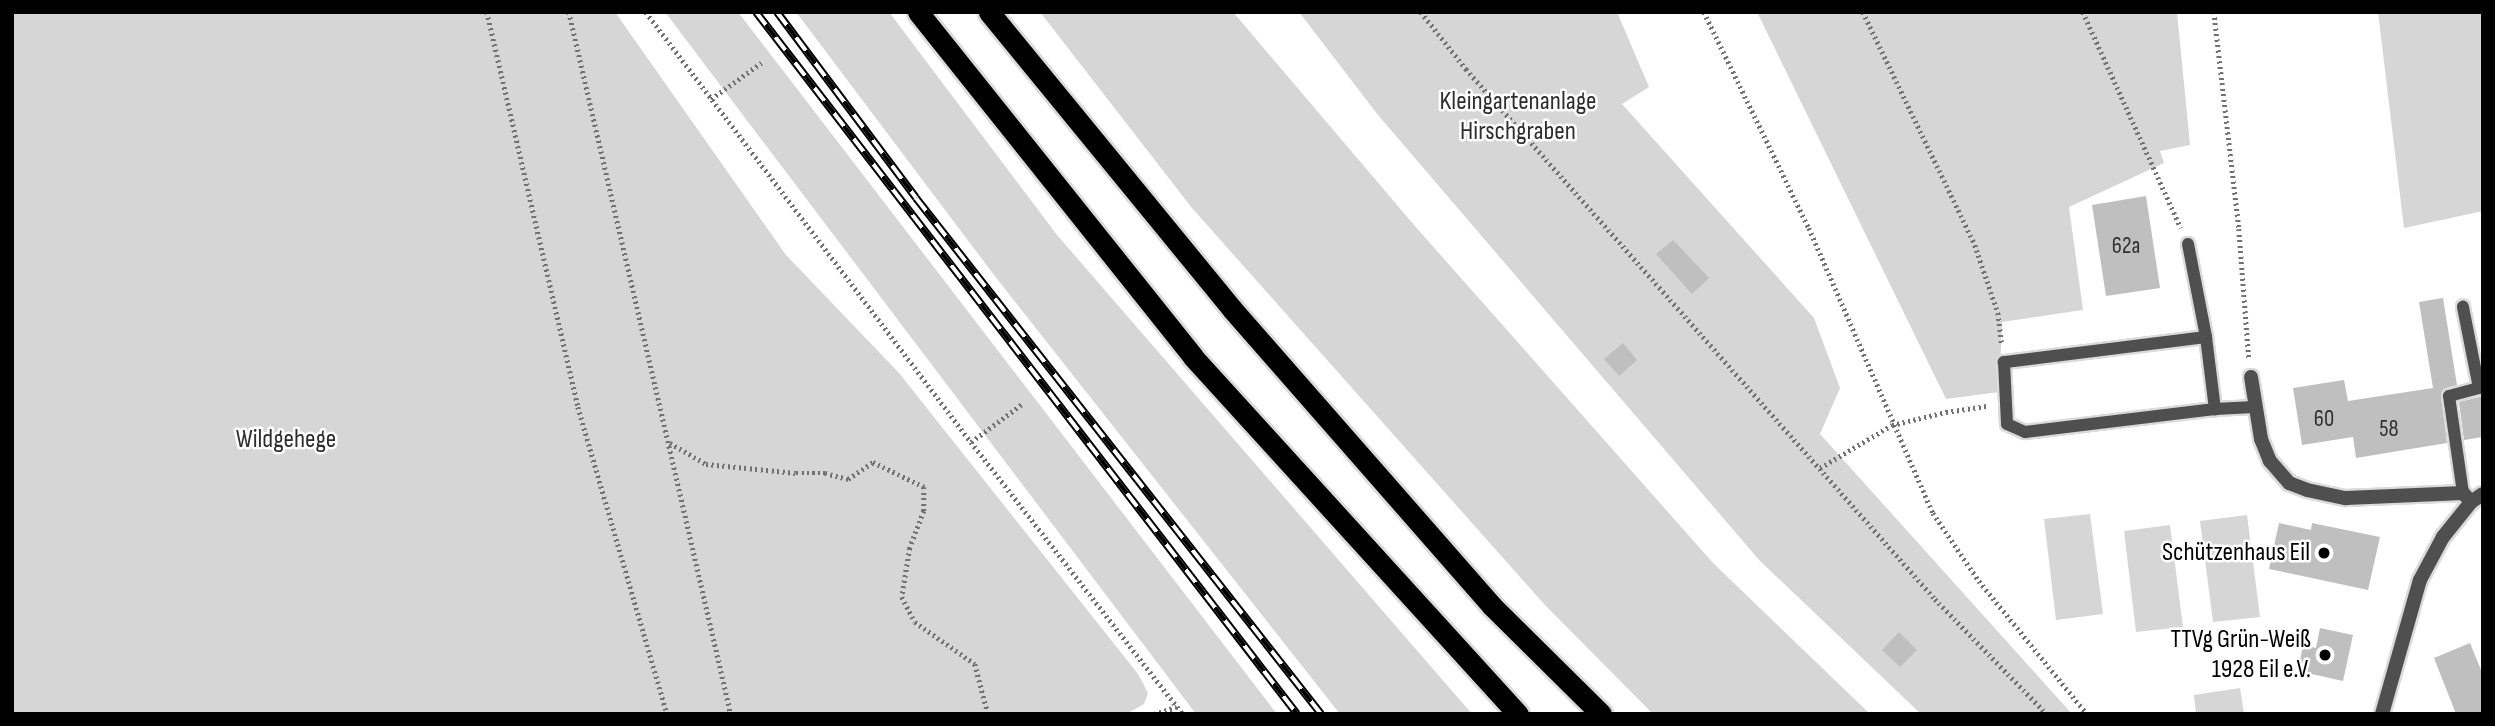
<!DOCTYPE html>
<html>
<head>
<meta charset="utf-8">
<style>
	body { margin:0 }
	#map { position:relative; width:2495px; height:726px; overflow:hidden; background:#fff; font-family:"Sofia Sans Condensed",sans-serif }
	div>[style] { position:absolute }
	.green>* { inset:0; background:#d6d6d6 }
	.building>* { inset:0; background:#bfbfbf }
	.path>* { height:4.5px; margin-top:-2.25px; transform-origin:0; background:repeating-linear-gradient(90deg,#717171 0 2px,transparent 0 5.5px) }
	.roads { filter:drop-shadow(2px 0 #dbdbdb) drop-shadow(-2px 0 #dbdbdb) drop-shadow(0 2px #dbdbdb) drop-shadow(0 -2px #dbdbdb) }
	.service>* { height:12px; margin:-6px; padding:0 6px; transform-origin:6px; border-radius:6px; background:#4f4f4f }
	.minor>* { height:14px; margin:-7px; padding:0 7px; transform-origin:7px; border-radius:7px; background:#4f4f4f }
	.motorway>* { height:21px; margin:-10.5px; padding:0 10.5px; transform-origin:10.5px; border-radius:10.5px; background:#000 }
	.rail>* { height:8px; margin-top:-4px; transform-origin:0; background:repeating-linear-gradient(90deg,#fff 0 16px,#000 0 32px); box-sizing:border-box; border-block:2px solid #000 }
	.dots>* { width:19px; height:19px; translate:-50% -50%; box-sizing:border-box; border:4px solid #fff; border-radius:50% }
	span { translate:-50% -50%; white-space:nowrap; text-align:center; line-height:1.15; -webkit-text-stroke:5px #fff; paint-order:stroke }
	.number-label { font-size:23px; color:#303030 }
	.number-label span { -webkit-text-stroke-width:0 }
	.park-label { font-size:26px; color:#2d2d2d }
	.poi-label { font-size:26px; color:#000 }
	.right { translate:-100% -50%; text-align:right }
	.frame { position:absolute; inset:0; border:14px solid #000; pointer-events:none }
</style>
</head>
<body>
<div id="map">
	<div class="green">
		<div style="clip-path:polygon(12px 12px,615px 12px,786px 255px,899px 373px,1138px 674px,1148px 693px,1144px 704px,1126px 714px,12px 714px)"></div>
		<div style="clip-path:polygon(665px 12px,738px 12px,1277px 714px,1196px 714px)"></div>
		<div style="clip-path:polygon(796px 12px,889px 12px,1057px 235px,1472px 714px,1340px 714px,994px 275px)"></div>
		<div style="clip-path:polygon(1040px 12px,1233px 12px,1414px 225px,1713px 563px,1870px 714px,1653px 714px,1544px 604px,1192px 208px)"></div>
		<div style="clip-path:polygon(1299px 12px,1617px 12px,1649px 87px,1622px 104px,1814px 318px,1840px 388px,1820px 434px,2072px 714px,1921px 714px,1760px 561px,1378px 115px)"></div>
		<div style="clip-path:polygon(1757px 12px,2177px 12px,2190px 145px,2160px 151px,2164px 163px,2069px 207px,2083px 310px,2002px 322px,1999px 392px,1946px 399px)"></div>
		<div style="clip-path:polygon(2378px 12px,2483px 12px,2483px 211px,2404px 228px)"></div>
		<div style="clip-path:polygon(2090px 514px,2103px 614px,2056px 620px,2044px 519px)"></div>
		<div style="clip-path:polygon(2247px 515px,2260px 617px,2213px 622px,2200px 521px)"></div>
		<div style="clip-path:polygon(2170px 525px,2183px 627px,2136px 632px,2124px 531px)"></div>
		<div style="clip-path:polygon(2240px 688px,2244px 714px,2196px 714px,2194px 695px)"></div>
	</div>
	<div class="building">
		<div style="clip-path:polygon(2146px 196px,2160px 288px,2106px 296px,2092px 205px)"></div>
		<div style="clip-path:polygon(1673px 240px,1709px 278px,1692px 294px,1656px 254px)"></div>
		<div style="clip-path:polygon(2443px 298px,2457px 385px,2446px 388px,2441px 394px,2447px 443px,2356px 458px,2353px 437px,2302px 445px,2293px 388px,2344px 380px,2348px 401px,2433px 388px,2419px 302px)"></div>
		<div style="clip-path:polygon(1623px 343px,1637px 360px,1619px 376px,1604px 359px)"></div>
		<div style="clip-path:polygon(2483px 396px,2483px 437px,2464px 440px,2459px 402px)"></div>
		<div style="clip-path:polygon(2279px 523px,2311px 530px,2312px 523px,2380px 537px,2368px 590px,2269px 569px)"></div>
		<div style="clip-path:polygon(2320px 628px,2353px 635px,2343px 681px,2298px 671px,2303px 645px,2316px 648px)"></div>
		<div style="clip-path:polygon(1899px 632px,1917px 650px,1900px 667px,1882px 650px)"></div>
		<div style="clip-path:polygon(2470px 643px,2483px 675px,2483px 714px,2456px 714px,2434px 658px)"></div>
	</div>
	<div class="path">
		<div style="left:487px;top:12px;width:405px;rotate:77deg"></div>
		<div style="left:578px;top:407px;width:320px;rotate:73.8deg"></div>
		<div style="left:569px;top:12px;width:720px;rotate:77.01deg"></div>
		<div style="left:646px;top:12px;width:539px;rotate:52.92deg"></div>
		<div style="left:971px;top:442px;width:345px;rotate:52.1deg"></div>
		<div style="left:1421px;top:12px;width:73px;rotate:51.7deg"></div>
		<div style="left:1466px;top:69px;width:708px;rotate:48.49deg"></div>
		<div style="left:1935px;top:599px;width:161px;rotate:45.8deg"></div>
		<div style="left:1704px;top:12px;width:240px;rotate:64.1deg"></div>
		<div style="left:1809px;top:228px;width:311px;rotate:66.5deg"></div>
		<div style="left:1933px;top:513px;width:82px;rotate:55.9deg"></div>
		<div style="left:1979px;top:581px;width:171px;rotate:50.9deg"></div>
		<div style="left:1863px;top:12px;width:259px;rotate:64.3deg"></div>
		<div style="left:1975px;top:245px;width:72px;rotate:71.3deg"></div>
		<div style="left:1998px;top:313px;width:31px;rotate:83deg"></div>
		<div style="left:2083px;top:12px;width:237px;rotate:65.6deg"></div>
		<div style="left:2214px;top:12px;width:218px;rotate:83.4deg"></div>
		<div style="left:2239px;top:229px;width:130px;rotate:85.6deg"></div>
		<div style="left:711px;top:99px;width:62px;rotate:-35.8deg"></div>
		<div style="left:971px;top:442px;width:64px;rotate:-36.7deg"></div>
		<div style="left:670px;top:443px;width:42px;rotate:30.3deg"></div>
		<div style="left:706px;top:464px;width:90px;rotate:5.7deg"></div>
		<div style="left:796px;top:473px;width:29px"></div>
		<div style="left:825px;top:473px;width:24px;rotate:15deg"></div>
		<div style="left:848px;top:479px;width:30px;rotate:-34deg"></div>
		<div style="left:873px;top:462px;width:57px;rotate:26.1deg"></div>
		<div style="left:924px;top:487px;width:24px;rotate:90deg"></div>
		<div style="left:924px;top:511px;width:40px;rotate:111deg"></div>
		<div style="left:910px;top:548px;width:50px;rotate:99.3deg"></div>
		<div style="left:902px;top:597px;width:28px;rotate:63deg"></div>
		<div style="left:915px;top:622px;width:73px;rotate:35deg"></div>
		<div style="left:975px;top:664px;width:52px;rotate:75.4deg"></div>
		<div style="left:1820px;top:468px;width:84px;rotate:-30.8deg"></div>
		<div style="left:1892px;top:425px;width:56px;rotate:-13.5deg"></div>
		<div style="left:1946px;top:412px;width:41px;rotate:-8.3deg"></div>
		<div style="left:1154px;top:714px;width:24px;rotate:-17deg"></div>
	</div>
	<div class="roads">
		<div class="service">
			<div style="left:2188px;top:244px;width:95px;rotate:79deg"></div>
			<div style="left:2206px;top:337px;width:73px;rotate:82.9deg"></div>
			<div style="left:2215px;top:409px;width:39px;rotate:-3deg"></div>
			<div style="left:2206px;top:337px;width:204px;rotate:172.9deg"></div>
			<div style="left:2004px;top:362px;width:62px;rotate:87.2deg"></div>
			<div style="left:2007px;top:424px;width:20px;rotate:24deg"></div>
			<div style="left:2025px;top:432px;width:191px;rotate:-6.9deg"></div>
			<div style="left:2463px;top:493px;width:98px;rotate:-98.2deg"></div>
			<div style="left:2449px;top:396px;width:31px;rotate:-15deg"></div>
			<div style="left:2479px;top:388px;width:83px;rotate:-101.2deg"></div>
		</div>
		<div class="minor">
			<div style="left:2251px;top:377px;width:63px;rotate:80.8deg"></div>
			<div style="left:2261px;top:439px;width:24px;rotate:68deg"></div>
			<div style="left:2270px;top:461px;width:29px;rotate:49deg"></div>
			<div style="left:2289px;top:483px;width:19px;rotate:21deg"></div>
			<div style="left:2307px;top:490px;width:40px;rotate:12deg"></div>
			<div style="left:2346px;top:498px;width:117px;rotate:-2.4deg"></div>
			<div style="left:2463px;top:493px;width:12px;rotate:48deg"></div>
			<div style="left:2382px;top:714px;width:139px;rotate:-74.2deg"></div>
			<div style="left:2420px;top:580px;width:49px;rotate:-61.9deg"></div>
			<div style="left:2443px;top:537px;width:45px;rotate:-51.3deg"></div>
			<div style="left:2471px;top:502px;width:14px;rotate:-34deg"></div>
		</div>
		<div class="motorway">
			<div style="left:918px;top:12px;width:441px;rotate:51.4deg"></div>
			<div style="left:1193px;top:357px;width:483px;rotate:47.7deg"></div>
			<div style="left:989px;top:12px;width:384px;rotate:50.7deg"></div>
			<div style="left:1232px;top:309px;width:395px;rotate:48.8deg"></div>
			<div style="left:1492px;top:606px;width:153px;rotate:44.7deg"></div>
		</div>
	</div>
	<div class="rail">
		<div style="left:756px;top:12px;width:886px;rotate:52.38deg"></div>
		<div style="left:777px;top:12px;width:232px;rotate:53.2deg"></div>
		<div style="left:916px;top:198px;width:656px;rotate:51.87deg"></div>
	</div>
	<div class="dots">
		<div style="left:2324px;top:553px;background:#000"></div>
		<div style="left:2325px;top:655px;background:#000"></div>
	</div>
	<div class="number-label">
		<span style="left:2126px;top:246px">62a</span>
		<span style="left:2324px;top:419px">60</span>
		<span style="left:2389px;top:429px">58</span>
	</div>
	<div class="park-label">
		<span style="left:1518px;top:117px">Kleingartenanlage<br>Hirschgraben</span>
		<span style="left:286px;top:440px">Wildgehege</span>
	</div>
	<div class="poi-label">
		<span class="right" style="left:2310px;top:553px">Schützenhaus Eil</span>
		<span class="right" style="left:2311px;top:655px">TTVg Grün-Weiß<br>1928 Eil e.V.</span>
	</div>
	<div class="frame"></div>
</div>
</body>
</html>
